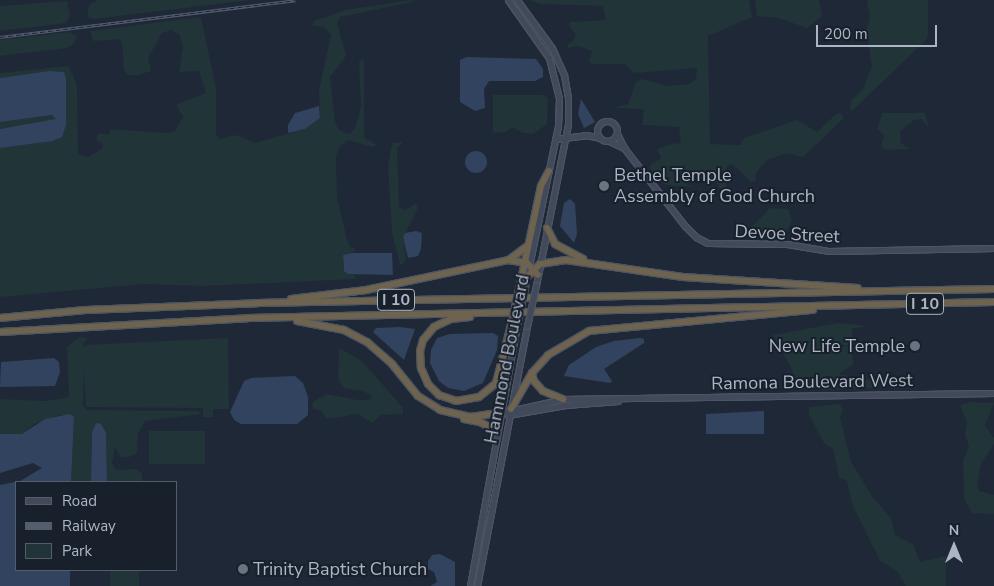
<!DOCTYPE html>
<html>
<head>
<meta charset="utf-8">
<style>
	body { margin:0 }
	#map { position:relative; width:994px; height:586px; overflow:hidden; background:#1f2837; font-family:"Nunito Sans",sans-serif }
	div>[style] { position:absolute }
	.green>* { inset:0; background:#213438 }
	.water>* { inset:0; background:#32435f }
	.round { border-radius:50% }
	.roads { filter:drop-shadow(1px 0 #4d5562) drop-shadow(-1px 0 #4d5562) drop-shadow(0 1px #4d5562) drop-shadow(0 -1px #4d5562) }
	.secondary>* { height:5px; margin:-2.5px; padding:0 2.5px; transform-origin:2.5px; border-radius:2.5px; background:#41495b }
	.secondary>.ring { margin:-2.5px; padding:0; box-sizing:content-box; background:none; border:5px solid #41495b; border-radius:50% }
	.highway>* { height:6px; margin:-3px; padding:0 3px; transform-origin:3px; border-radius:3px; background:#6e634f }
	.rail>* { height:3px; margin-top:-1.5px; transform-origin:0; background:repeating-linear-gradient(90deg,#18202c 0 4px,#545e6f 0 8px); box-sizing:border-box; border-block:1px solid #545e6f }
	.bridges { filter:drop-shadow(1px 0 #4d5562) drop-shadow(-1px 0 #4d5562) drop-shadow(0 1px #4d5562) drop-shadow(0 -1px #4d5562) }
	.secondary-bridge>* { height:5px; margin:-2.5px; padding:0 2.5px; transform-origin:2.5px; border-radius:2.5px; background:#41495b }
	.highway-bridge>* { height:6px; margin:-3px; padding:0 3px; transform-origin:3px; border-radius:3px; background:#6e634f }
	.dots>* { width:14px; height:14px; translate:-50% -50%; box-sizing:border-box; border:2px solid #18202c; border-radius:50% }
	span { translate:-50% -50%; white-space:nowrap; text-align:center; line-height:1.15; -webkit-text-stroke:4px #18202c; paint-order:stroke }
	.shield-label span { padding:1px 4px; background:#18202c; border:1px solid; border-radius:4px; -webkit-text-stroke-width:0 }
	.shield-label { font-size:16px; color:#adb5c4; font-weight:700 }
	.poi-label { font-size:18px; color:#adb5c4 }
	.left { translate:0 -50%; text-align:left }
	.right { translate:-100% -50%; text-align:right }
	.street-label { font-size:18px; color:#adb5c4 }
	.legend { position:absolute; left:15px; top:481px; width:162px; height:90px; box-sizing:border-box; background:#18202c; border:1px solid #545c69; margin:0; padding:6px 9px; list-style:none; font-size:15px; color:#adb5c4 }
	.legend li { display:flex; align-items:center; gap:10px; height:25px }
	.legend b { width:25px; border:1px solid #545c69 }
	.north { position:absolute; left:929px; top:521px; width:50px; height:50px; -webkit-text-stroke:4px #18202c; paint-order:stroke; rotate:0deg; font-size:14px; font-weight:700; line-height:20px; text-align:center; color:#adb5c4 }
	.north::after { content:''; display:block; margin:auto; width:18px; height:22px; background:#adb5c4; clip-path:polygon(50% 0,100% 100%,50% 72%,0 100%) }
	.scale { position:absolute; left:816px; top:25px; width:121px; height:22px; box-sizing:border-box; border:2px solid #adb5c4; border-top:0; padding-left:6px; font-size:15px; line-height:18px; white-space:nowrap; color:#adb5c4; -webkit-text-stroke:4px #18202c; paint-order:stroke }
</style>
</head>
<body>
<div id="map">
	<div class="green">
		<div style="clip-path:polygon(98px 0,251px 0,94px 19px,87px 17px,89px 5px)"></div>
		<div style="clip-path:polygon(411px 0,417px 1px,340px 17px,337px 23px,346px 56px,330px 77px,335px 121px,338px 129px,344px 133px,349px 134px,355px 128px,361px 107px,359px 63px,361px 59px,364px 61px,364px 138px,377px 145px,372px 147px,348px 140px,340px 146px,336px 156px,337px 198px,347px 239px,350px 247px,355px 248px,355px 251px,343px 255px,344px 271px,355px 275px,355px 279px,203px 286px,144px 284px,0 297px,0 148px,58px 140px,66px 124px,66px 79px,59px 71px,0 78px,0 73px,69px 66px,77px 86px,78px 154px,88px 157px,103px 148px,103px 144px,96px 140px,98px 134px,109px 134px,110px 129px,166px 133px,175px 131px,183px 117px,176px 105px,206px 93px,199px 71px,179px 72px,183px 48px,179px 34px,171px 30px,162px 33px,152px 51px,148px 58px,151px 71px,138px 75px,128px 75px,124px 70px,122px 42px,119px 39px,93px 41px,90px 31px,201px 17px,216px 89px,216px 134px,219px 139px,237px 135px,255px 143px,305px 129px,320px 118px,319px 90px,331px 35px,324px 27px,312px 26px,314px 21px,345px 10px)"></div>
		<div style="clip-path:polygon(530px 0,749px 0,752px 17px,708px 36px,710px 144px,740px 145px,744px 138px,797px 120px,817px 132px,835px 115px,840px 113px,844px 118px,803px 157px,787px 153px,767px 160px,756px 173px,755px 182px,751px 182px,732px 164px,726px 167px,726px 192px,722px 194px,718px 184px,701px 172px,688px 171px,682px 176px,681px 181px,693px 187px,667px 185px,658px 181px,649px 166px,661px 158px,657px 149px,675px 143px,681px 144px,679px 127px,642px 125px,644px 109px,614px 108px,628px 104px,636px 82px,642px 79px,667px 86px,689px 84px,696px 79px,697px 68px,635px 73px,624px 64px,593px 64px,589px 62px,592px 51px,579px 46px,568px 48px,567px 45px,574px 40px,576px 34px,569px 26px,570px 22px,606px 20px,603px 6px,540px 4px)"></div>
		<div style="clip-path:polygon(755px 0,819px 0,822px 16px,807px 28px,778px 18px,757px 16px)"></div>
		<div style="clip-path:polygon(867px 0,928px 0,928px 34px,926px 40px,853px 110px,850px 110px,851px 100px,863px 89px,872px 66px,866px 29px,870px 19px)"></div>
		<div style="clip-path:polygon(67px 1px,70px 15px,66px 23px,0 31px,0 6px)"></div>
		<div style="clip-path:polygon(70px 32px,77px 37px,74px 44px,66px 48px,0 56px,0 40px)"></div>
		<div style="clip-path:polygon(493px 95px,543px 95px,548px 98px,547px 124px,533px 134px,523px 133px,511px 127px,507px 132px,493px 133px)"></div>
		<div style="clip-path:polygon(882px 113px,925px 113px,929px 128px,922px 119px,914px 120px,900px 131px,901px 143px,910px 149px,886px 150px,881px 147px,884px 135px,877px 129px)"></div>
		<div style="clip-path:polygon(52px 115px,56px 119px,53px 121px,0 129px,0 122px)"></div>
		<div style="clip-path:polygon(403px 142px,397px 148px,399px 207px,405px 210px,416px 204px,418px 208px,403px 237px,406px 259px,403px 264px,400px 264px,392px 233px,388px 166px,392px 143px)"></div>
		<div style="clip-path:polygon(770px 208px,788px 209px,792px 220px,784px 238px,742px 237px)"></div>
		<div style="clip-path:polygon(839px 323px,868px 326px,852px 329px,853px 365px,838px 374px,874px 381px,876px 388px,826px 390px,795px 386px,792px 369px,773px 335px)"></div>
		<div style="clip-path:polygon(80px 337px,88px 338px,83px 343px,84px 349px,85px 345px,228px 338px,229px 409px,213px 409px,213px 417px,203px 417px,203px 408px,86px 407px,84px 371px,83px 405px,87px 410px,198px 411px,201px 414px,145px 421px,138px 433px,137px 453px,129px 457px,121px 457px,115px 447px,112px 463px,116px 470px,136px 469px,142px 474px,142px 482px,107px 482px,106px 445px,92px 432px,91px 482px,71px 482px,74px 417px,60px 415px,36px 423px,22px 434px,0 434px,0 399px,45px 401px,66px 398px,69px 395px,67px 347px)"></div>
		<div style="clip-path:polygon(339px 348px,362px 361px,403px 408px,403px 414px,380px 415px,372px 423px,358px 414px,327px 419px,320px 410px,313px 409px,313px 402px,326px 394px,358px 400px,369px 400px,372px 397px,364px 391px,344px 388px,338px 379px)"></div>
		<div style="clip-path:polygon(970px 402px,994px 403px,985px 426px,994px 438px,994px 444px,981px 464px,977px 487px,979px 491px,994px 495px,994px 514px,972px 513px,964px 498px,963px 460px,969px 446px,965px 435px,967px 422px,960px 405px)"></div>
		<div style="clip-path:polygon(839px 404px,843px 409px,840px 417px,851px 462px,872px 496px,891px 518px,895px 535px,913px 544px,920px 562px,946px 556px,946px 586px,906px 586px,897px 571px,880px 561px,852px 504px,847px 481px,839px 477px,833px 449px,824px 443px,809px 415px,809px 407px)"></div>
		<div style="clip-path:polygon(149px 431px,205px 431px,205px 464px,149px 464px)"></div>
		<div style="clip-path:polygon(110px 570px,139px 570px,139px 586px,110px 586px)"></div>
	</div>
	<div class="water">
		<div style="clip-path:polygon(467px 57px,536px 59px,543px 69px,543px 77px,535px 81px,489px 81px,484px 89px,485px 108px,475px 111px,460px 102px,460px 60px)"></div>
		<div style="clip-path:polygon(50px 71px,64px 72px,66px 79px,66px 125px,62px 137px,53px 141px,0 148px,0 129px,56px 119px,52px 115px,0 122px,0 78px)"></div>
		<div style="clip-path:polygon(581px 99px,595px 122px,584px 128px,578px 114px)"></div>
		<div style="clip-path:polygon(319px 106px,320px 118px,305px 129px,288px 133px,288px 125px,295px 113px)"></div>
		<div class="round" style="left:465px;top:151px;width:22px;height:22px"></div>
		<div style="clip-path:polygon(570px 199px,575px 204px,577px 234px,574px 243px,560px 226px,564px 203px)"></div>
		<div style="clip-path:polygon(416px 231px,422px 233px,421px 249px,418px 256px,408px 258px,403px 237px,405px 233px)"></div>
		<div style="clip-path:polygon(351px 253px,392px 253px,393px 275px,348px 274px,344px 271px,343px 255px)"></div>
		<div style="clip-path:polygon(400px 327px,415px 329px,404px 360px,373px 332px,376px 328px)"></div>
		<div style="clip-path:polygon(493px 333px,498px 336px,497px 350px,483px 383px,464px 391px,448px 388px,439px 381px,430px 363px,431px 350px,437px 338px,450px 334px)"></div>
		<div style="clip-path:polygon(640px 338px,644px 339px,644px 343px,604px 369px,612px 381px,610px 383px,564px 376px,569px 365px,596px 347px,614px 341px)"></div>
		<div style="clip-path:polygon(54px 358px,59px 362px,60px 372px,55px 386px,0 387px,1px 362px)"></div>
		<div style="clip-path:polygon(295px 376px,303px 383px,308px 397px,308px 415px,297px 424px,241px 424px,234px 420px,230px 412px,244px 381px,251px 378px)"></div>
		<div style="clip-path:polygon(764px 411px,764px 434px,706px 434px,706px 414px)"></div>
		<div style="clip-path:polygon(70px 414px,74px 417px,71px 482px,16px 482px,16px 570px,70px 570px,70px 586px,0 586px,0 485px,20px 481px,42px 468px,33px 463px,0 473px,0 434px,22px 434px,45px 419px)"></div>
		<div style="clip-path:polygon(96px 423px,101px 424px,106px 433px,107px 482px,91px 482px,92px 432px)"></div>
		<div style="clip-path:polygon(440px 554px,455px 562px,455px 586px,430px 586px,437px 582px,434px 572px,428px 569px,428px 561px,432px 555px)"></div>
	</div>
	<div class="roads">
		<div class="secondary">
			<div style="left:508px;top:0;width:71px;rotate:54.7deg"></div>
			<div style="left:549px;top:58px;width:41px;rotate:76deg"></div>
			<div style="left:559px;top:98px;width:28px;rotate:92deg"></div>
			<div style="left:558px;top:126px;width:143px;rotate:101.7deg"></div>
			<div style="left:517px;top:0;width:59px;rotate:53.9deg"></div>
			<div style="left:552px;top:48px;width:30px;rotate:66deg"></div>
			<div style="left:564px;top:75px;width:23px;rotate:80deg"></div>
			<div style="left:568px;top:98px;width:26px;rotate:90deg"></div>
			<div style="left:568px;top:124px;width:164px;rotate:101.2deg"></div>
			<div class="ring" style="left:597px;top:121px;width:15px;height:15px"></div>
			<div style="left:617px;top:134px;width:16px;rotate:63deg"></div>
			<div style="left:624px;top:148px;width:99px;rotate:52deg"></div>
			<div style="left:685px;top:226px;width:16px;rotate:45deg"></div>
			<div style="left:696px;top:237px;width:13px;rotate:27deg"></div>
			<div style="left:708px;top:243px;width:79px;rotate:0.7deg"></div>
			<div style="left:787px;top:244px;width:43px;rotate:9.5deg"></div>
			<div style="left:829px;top:251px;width:165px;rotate:-1deg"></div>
			<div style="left:555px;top:139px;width:31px;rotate:-7deg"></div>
			<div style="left:586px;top:135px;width:14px;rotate:12deg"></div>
			<div style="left:609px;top:141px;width:17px;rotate:25deg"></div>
			<div style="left:500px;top:413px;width:65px;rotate:-12.5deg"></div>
			<div style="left:563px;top:399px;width:431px;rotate:-0.8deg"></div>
			<div style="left:508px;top:415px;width:58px;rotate:-10deg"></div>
			<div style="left:565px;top:405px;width:53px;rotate:-4.3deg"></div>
			<div style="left:470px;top:586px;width:265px;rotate:-79.8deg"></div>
			<div style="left:477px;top:586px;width:265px;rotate:-79.1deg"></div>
		</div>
		<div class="highway">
			<div style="left:547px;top:228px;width:18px;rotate:63deg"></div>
			<div style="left:555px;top:244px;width:32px;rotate:28deg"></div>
			<div style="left:510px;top:259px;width:21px;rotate:-37deg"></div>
			<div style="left:527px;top:277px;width:18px;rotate:-45deg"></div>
			<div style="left:540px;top:264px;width:26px;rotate:-9deg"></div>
			<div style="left:566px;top:260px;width:118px;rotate:8.3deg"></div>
			<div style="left:683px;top:277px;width:175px;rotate:3.6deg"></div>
			<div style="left:520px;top:285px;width:101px;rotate:-78deg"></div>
			<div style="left:541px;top:186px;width:17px;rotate:-62deg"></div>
			<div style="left:291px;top:299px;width:76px;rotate:-6.8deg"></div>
			<div style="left:366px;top:290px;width:145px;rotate:-11.9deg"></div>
			<div style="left:508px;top:260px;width:19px;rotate:9deg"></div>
			<div style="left:527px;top:263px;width:16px;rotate:47deg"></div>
			<div style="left:470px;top:317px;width:19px;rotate:174deg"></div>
			<div style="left:451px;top:319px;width:19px;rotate:155deg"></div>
			<div style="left:434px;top:327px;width:17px;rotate:130deg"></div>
			<div style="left:423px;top:340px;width:11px;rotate:105deg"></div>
			<div style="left:420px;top:351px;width:17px;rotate:87deg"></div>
			<div style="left:421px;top:368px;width:17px;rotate:66deg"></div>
			<div style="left:428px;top:384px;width:16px;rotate:45deg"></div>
			<div style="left:439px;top:395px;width:18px;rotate:19deg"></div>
			<div style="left:456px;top:401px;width:23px;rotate:-10deg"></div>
			<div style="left:479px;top:397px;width:22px;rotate:-39deg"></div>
			<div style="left:496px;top:383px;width:60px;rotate:-75.5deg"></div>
			<div style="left:0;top:318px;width:86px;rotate:-5.3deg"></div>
			<div style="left:86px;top:310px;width:171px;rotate:-2.3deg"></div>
			<div style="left:257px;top:303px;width:737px;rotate:-1.09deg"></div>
			<div style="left:297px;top:321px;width:48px;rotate:10.8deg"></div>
			<div style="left:344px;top:330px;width:26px;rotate:28deg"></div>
			<div style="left:367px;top:342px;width:33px;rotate:41deg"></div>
			<div style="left:392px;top:364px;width:41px;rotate:50.9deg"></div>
			<div style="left:418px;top:396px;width:26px;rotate:32deg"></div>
			<div style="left:440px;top:410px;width:31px;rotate:13deg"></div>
			<div style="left:470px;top:417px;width:30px;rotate:-8deg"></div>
			<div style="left:0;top:332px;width:248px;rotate:-3.2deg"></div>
			<div style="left:248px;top:318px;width:746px;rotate:-1.23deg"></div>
			<div style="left:532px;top:373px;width:8px;rotate:76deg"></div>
			<div style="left:534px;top:381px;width:13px;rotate:48deg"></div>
			<div style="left:543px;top:391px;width:22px;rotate:22deg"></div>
			<div style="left:511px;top:409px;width:42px;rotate:-59.7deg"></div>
			<div style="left:532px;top:373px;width:24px;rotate:-48deg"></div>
			<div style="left:548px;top:355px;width:48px;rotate:-30.3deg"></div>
			<div style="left:589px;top:331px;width:225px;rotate:-5.4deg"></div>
			<div style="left:464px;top:419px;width:16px;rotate:11deg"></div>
			<div style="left:480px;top:422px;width:19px;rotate:28deg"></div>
		</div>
	</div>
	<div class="rail">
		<div style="left:0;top:37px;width:298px;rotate:-7.1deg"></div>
	</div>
	<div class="bridges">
		<div class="secondary-bridge">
			<div style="left:517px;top:325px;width:40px;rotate:-78deg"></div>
			<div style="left:527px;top:326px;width:42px;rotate:-77.6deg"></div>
		</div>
		<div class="highway-bridge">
			<div style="left:511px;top:325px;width:41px;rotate:-77.3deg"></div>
		</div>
	</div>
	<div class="dots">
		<div style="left:604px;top:186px;background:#6b7280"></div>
		<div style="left:915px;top:346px;background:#6b7280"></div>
		<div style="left:243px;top:569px;background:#6b7280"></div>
	</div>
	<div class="shield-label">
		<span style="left:396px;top:300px">I 10</span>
		<span style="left:925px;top:304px">I 10</span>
	</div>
	<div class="poi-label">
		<span class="left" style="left:614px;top:186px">Bethel Temple<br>Assembly of God Church</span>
		<span class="right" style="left:905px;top:346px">New Life Temple</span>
		<span class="left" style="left:253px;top:569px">Trinity Baptist Church</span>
	</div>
	<div class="street-label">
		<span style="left:787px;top:234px;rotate:3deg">Devoe Street</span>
		<span style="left:507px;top:359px;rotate:-79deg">Hammond Boulevard</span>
		<span style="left:812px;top:382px;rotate:-1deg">Ramona Boulevard West</span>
	</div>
	<ul class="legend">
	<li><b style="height:6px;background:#41495b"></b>Road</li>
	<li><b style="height:6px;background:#545e6f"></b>Railway</li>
	<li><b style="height:14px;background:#213438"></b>Park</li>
	</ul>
	<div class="north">N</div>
	<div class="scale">200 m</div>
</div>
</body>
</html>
